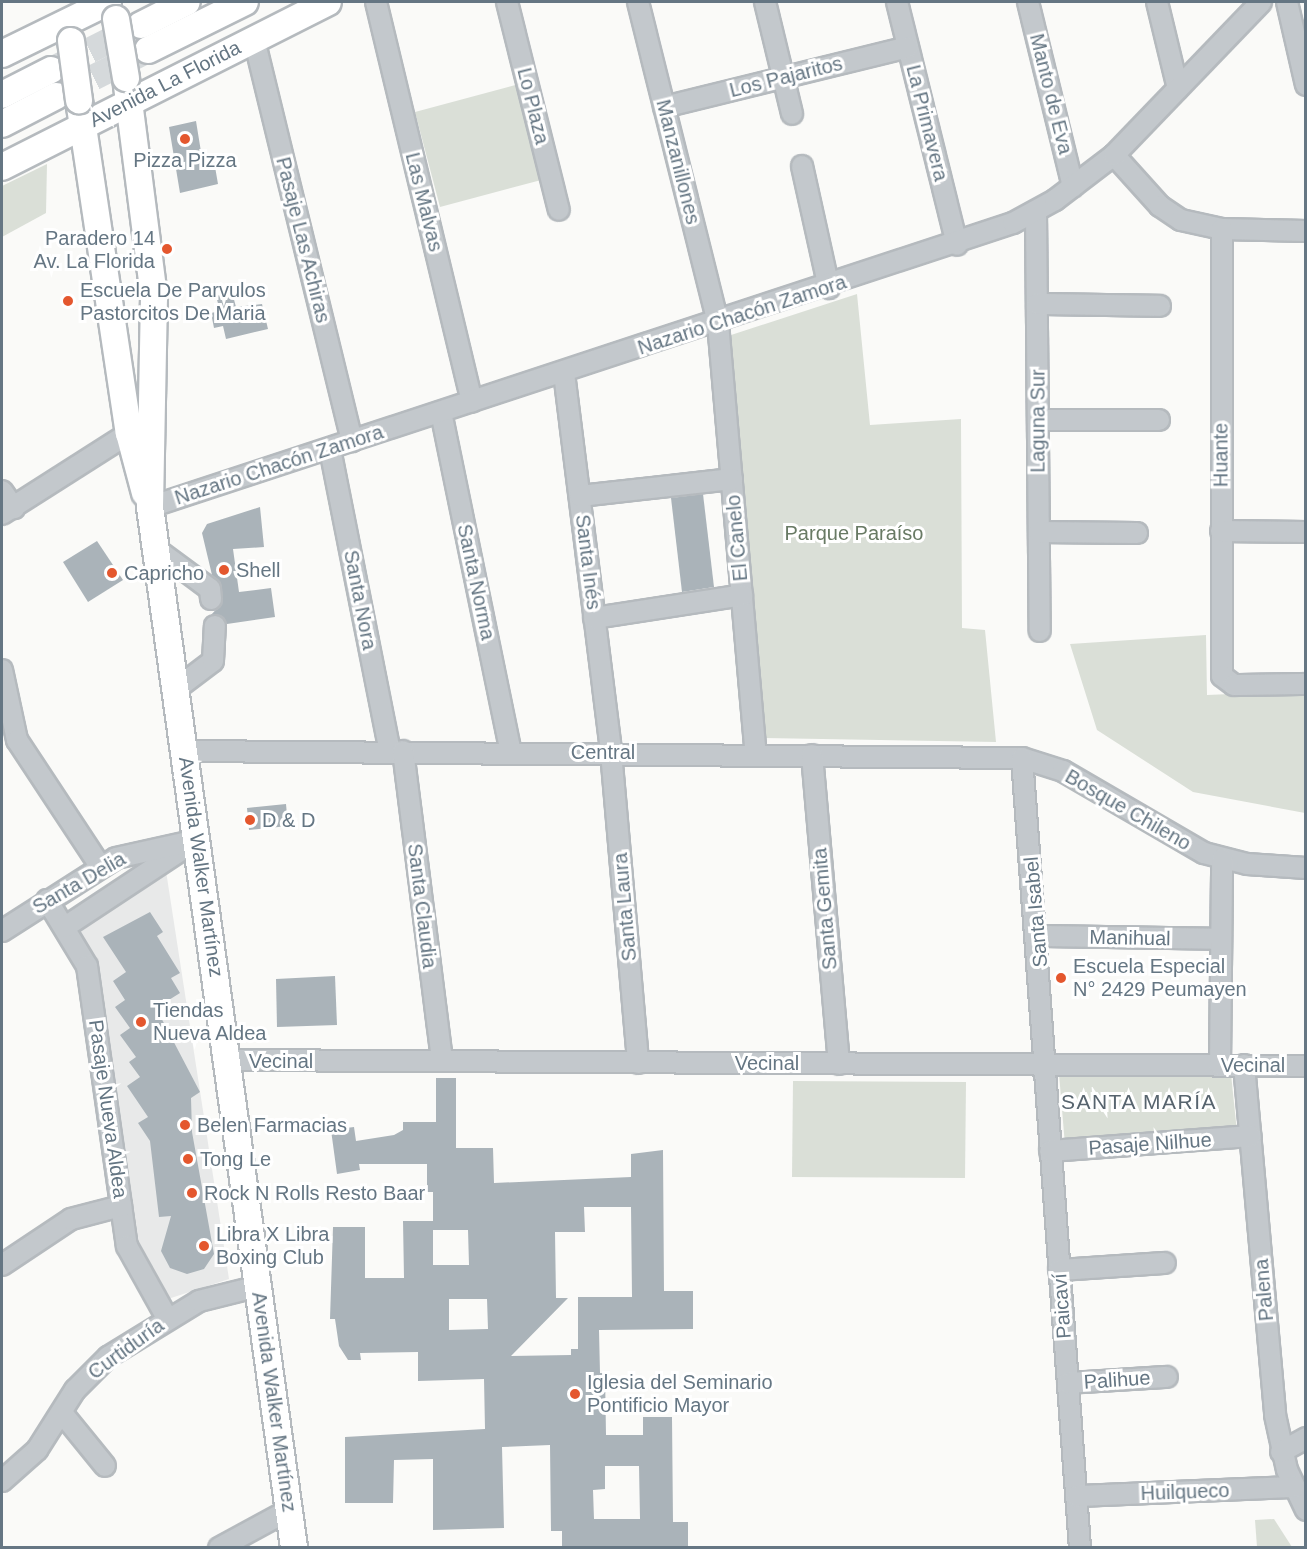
<!DOCTYPE html>
<html>
<head>
<meta charset="utf-8">
<style>
	body { margin:0 }
	#map { position:relative; width:1307px; height:1549px; overflow:hidden; background:#fafaf8; font-family:Arial,sans-serif }
	div>[style] { position:absolute }
	.built>* { inset:0; background:#e8e9e9 }
	.green>* { inset:0; background:#dadfd7 }
	.building>* { inset:0; background:#aab3b9 }
	.major-tunnel>* { height:26px; margin-top:-13px; transform-origin:0; background:repeating-linear-gradient(90deg,#d5d9db 0 26px,transparent 0 39px) }
	.roads { filter:drop-shadow(2px 0 #b5babe) drop-shadow(-2px 0 #b5babe) drop-shadow(0 2px #b5babe) drop-shadow(0 -2px #b5babe) }
	.minor>* { height:20px; margin:-10px; padding:0 10px; transform-origin:10px; border-radius:10px; background:#c3c8cc }
	.major>* { height:26px; margin:-13px; padding:0 13px; transform-origin:13px; border-radius:13px; background:#fff }
	.bridges { filter:drop-shadow(2px 0 #b5babe) drop-shadow(-2px 0 #b5babe) drop-shadow(0 2px #b5babe) drop-shadow(0 -2px #b5babe) }
	.major-bridge>* { height:26px; margin:-13px; padding:0 13px; transform-origin:13px; border-radius:13px; background:#fff }
	.dots>* { width:16px; height:16px; translate:-50% -50%; box-sizing:border-box; border:3px solid #fff; border-radius:50% }
	span { translate:-50% -50%; white-space:nowrap; text-align:center; line-height:1.15; -webkit-text-stroke:6px #fff; paint-order:stroke }
	.street-label { font-size:20px; color:#657683 }
	.poi-label { font-size:20px; color:#657683 }
	.right { translate:-100% -50%; text-align:right }
	.left { translate:0 -50%; text-align:left }
	.park-label { font-size:20px; color:#687a64 }
	.neighbourhood-label { font-size:21px; color:#57646e; letter-spacing:1.5px }
	.frame { position:absolute; inset:0; border:3px solid #657683; pointer-events:none }
</style>
</head>
<body>
<div id="map">
	<div class="built">
		<div style="clip-path:polygon(166px 871px,229px 1279px,168px 1299px,140px 1250px,98px 962px,80px 932px)"></div>
	</div>
	<div class="green">
		<div style="clip-path:polygon(519px 84px,545px 179px,440px 207px,415px 112px)"></div>
		<div style="clip-path:polygon(47px 164px,46px 213px,2px 237px,2px 186px)"></div>
		<div style="clip-path:polygon(857px 294px,870px 425px,961px 419px,962px 628px,985px 630px,996px 742px,764px 738px,728px 336px)"></div>
		<div style="clip-path:polygon(1206px 635px,1207px 695px,1305px 691px,1305px 813px,1193px 792px,1097px 730px,1070px 644px)"></div>
		<div style="clip-path:polygon(1059px 1074px,1231px 1074px,1237px 1132px,1065px 1145px)"></div>
		<div style="clip-path:polygon(793px 1081px,966px 1082px,965px 1178px,792px 1177px)"></div>
		<div style="clip-path:polygon(1274px 1519px,1292px 1547px,1257px 1547px,1255px 1520px)"></div>
	</div>
	<div class="building">
		<div style="clip-path:polygon(196px 121px,202px 158px,213px 155px,218px 184px,180px 193px,169px 127px)"></div>
		<div style="clip-path:polygon(232px 292px,236px 307px,262px 304px,268px 329px,226px 339px,223px 326px,214px 328px,211px 313px,220px 311px,216px 296px)"></div>
		<div style="clip-path:polygon(703px 494px,714px 587px,682px 592px,671px 498px)"></div>
		<div style="clip-path:polygon(260px 507px,264px 547px,233px 549px,239px 592px,271px 588px,275px 617px,227px 624px,221px 616px,211px 615px,222px 603px,222px 588px,212px 575px,202px 533px,207px 524px)"></div>
		<div style="clip-path:polygon(97px 541px,123px 580px,88px 602px,63px 562px)"></div>
		<div style="clip-path:polygon(286px 804px,288px 826px,249px 830px,247px 808px)"></div>
		<div style="clip-path:polygon(150px 912px,163px 932px,157px 936px,180px 973px,171px 978px,180px 993px,156px 1008px,200px 1092px,191px 1098px,192px 1132px,214px 1254px,204px 1269px,187px 1274px,170px 1268px,161px 1251px,171px 1216px,159px 1217px,150px 1141px,138px 1123px,148px 1117px,127px 1086px,140px 1077px,129px 1062px,136px 1057px,120px 1035px,130px 1028px,115px 1007px,125px 1000px,113px 981px,126px 972px,103px 937px)"></div>
		<div style="clip-path:polygon(335px 976px,337px 1025px,277px 1027px,276px 979px)"></div>
		<div style="clip-path:polygon(evenodd,436px 1078px,456px 1078px,456px 1148px,493px 1148px,494px 1183px,631px 1177px,631px 1154px,663px 1150px,664px 1291px,693px 1291px,693px 1329px,599px 1330px,600px 1373px,605px 1373px,606px 1435px,643px 1435px,643px 1417px,672px 1417px,673px 1522px,688px 1522px,688px 1548px,562px 1548px,562px 1531px,551px 1531px,550px 1445px,502px 1447px,504px 1528px,433px 1530px,433px 1459px,394px 1460px,393px 1503px,345px 1503px,345px 1437px,485px 1429px,484px 1379px,418px 1381px,418px 1352px,360px 1353px,361px 1360px,348px 1360px,339px 1346px,335px 1319px,330px 1319px,333px 1227px,365px 1227px,365px 1278px,404px 1278px,403px 1221px,433px 1221px,433px 1192px,427px 1192px,427px 1164px,359px 1164px,360px 1170px,337px 1174px,331px 1130px,354px 1127px,356px 1141px,394px 1135px,403px 1130px,403px 1122px,436px 1122px,436px 1078px,584px 1207px,631px 1207px,632px 1297px,578px 1297px,578px 1349px,571px 1349px,571px 1355px,511px 1356px,568px 1298px,556px 1298px,555px 1232px,585px 1232px,584px 1207px,436px 1078px,433px 1230px,468px 1230px,469px 1265px,433px 1265px,433px 1230px,436px 1078px,449px 1299px,487px 1299px,488px 1329px,449px 1330px,449px 1299px,436px 1078px,605px 1466px,639px 1466px,640px 1519px,594px 1519px,593px 1490px,605px 1489px,605px 1466px)"></div>
	</div>
	<div class="major-tunnel">
		<div style="left:55px;top:68px;width:93px;rotate:-26.8deg"></div>
		<div style="left:59px;top:95px;width:100px;rotate:-26.8deg"></div>
	</div>
	<div class="roads">
		<div class="minor">
			<div style="left:376px;top:2px;width:411px;rotate:76.5deg"></div>
			<div style="left:507px;top:2px;width:214px;rotate:76deg"></div>
			<div style="left:638px;top:2px;width:331px;rotate:76deg"></div>
			<div style="left:718px;top:323px;width:433px;rotate:85deg"></div>
			<div style="left:765px;top:2px;width:115px;rotate:76.4deg"></div>
			<div style="left:897px;top:2px;width:250px;rotate:76.1deg"></div>
			<div style="left:1028px;top:2px;width:190px;rotate:76.3deg"></div>
			<div style="left:1157px;top:2px;width:89px;rotate:76.4deg"></div>
			<div style="left:1287px;top:2px;width:85px;rotate:77.1deg"></div>
			<div style="left:254px;top:39px;width:414px;rotate:76.3deg"></div>
			<div style="left:664px;top:107px;width:251px;rotate:-13.8deg"></div>
			<div style="left:1114px;top:155px;width:69px;rotate:48deg"></div>
			<div style="left:1160px;top:206px;width:25px;rotate:34deg"></div>
			<div style="left:1181px;top:220px;width:42px;rotate:12.4deg"></div>
			<div style="left:1222px;top:229px;width:84px;rotate:1.4deg"></div>
			<div style="left:802px;top:166px;width:125px;rotate:77.5deg"></div>
			<div style="left:1036px;top:212px;width:419px;rotate:89.5deg"></div>
			<div style="left:1222px;top:229px;width:447px;rotate:90deg"></div>
			<div style="left:1222px;top:676px;width:15px;rotate:37deg"></div>
			<div style="left:1234px;top:685px;width:72px;rotate:-0.8deg"></div>
			<div style="left:1037px;top:304px;width:123px;rotate:0.9deg"></div>
			<div style="left:564px;top:373px;width:382px;rotate:82.9deg"></div>
			<div style="left:611px;top:752px;width:312px;rotate:85deg"></div>
			<div style="left:441px;top:412px;width:347px;rotate:78.4deg"></div>
			<div style="left:1038px;top:420px;width:121px"></div>
			<div style="left:330px;top:449px;width:308px;rotate:78.8deg"></div>
			<div style="left:2px;top:491px;width:21px;rotate:55deg"></div>
			<div style="left:580px;top:496px;width:153px;rotate:-6.4deg"></div>
			<div style="left:150px;top:507px;width:909px;rotate:-18.22deg"></div>
			<div style="left:1013px;top:223px;width:48px;rotate:-28.7deg"></div>
			<div style="left:1055px;top:200px;width:74px;rotate:-37.3deg"></div>
			<div style="left:1114px;top:155px;width:212px;rotate:-46.1deg"></div>
			<div style="left:2px;top:514px;width:151px;rotate:-32.5deg"></div>
			<div style="left:1221px;top:531px;width:85px;rotate:0.7deg"></div>
			<div style="left:1039px;top:532px;width:98px;rotate:0.6deg"></div>
			<div style="left:156px;top:549px;width:67px;rotate:36.5deg"></div>
			<div style="left:210px;top:589px;width:10px;rotate:84deg"></div>
			<div style="left:594px;top:618px;width:150px;rotate:-8.8deg"></div>
			<div style="left:2px;top:670px;width:72px;rotate:77.9deg"></div>
			<div style="left:17px;top:740px;width:151px;rotate:56.6deg"></div>
			<div style="left:176px;top:689px;width:46px;rotate:-37.1deg"></div>
			<div style="left:213px;top:661px;width:35px;rotate:-87deg"></div>
			<div style="left:184px;top:751px;width:838px;rotate:0.48deg"></div>
			<div style="left:1022px;top:758px;width:43px;rotate:17.6deg"></div>
			<div style="left:1063px;top:771px;width:163px;rotate:30.2deg"></div>
			<div style="left:1204px;top:853px;width:44px;rotate:14.3deg"></div>
			<div style="left:1247px;top:864px;width:59px;rotate:3.9deg"></div>
			<div style="left:403px;top:751px;width:312px;rotate:82.8deg"></div>
			<div style="left:812px;top:755px;width:310px;rotate:85deg"></div>
			<div style="left:1022px;top:758px;width:792px;rotate:85.8deg"></div>
			<div style="left:47px;top:900px;width:77px;rotate:58.8deg"></div>
			<div style="left:87px;top:966px;width:283px;rotate:81.9deg"></div>
			<div style="left:127px;top:1246px;width:82px;rotate:60.9deg"></div>
			<div style="left:65px;top:927px;width:152px;rotate:-33.5deg"></div>
			<div style="left:2px;top:931px;width:135px;rotate:-32.6deg"></div>
			<div style="left:116px;top:858px;width:83px;rotate:-12.5deg"></div>
			<div style="left:1038px;top:936px;width:183px;rotate:0.9deg"></div>
			<div style="left:228px;top:1060px;width:1078px;rotate:0.32deg"></div>
			<div style="left:1220px;top:1065px;width:206px;rotate:-89.4deg"></div>
			<div style="left:1244px;top:1065px;width:351px;rotate:84.9deg"></div>
			<div style="left:1275px;top:1415px;width:56px;rotate:77.7deg"></div>
			<div style="left:1287px;top:1470px;width:44px;rotate:64.6deg"></div>
			<div style="left:1050px;top:1151px;width:201px;rotate:-4.3deg"></div>
			<div style="left:2px;top:1265px;width:83px;rotate:-33.7deg"></div>
			<div style="left:71px;top:1219px;width:52px;rotate:-14.6deg"></div>
			<div style="left:1059px;top:1270px;width:106px;rotate:-3.8deg"></div>
			<div style="left:1068px;top:1383px;width:99px;rotate:-3.5deg"></div>
			<div style="left:62px;top:1413px;width:68px;rotate:50.9deg"></div>
			<div style="left:1281px;top:1452px;width:29px;rotate:-29deg"></div>
			<div style="left:2px;top:1481px;width:47px;rotate:-41.5deg"></div>
			<div style="left:37px;top:1450px;width:71px;rotate:-57.7deg"></div>
			<div style="left:75px;top:1390px;width:47px;rotate:-45deg"></div>
			<div style="left:108px;top:1357px;width:107px;rotate:-31.6deg"></div>
			<div style="left:199px;top:1301px;width:62px;rotate:-14deg"></div>
			<div style="left:1077px;top:1496px;width:217px;rotate:-2.4deg"></div>
			<div style="left:219px;top:1548px;width:80px;rotate:-28.5deg"></div>
		</div>
		<div class="major">
			<div style="left:141px;top:25px;width:51px;rotate:-26.6deg"></div>
			<div style="left:148px;top:50px;width:108px;rotate:-26.3deg"></div>
			<div style="left:2px;top:54px;width:118px;rotate:-26.1deg"></div>
			<div style="left:126px;top:78px;width:221px;rotate:82.7deg"></div>
			<div style="left:154px;top:297px;width:210px;rotate:91.1deg"></div>
			<div style="left:150px;top:507px;width:1051px;rotate:82.12deg"></div>
			<div style="left:2px;top:95px;width:55px;rotate:-27deg"></div>
			<div style="left:79px;top:100px;width:337px;rotate:81.5deg"></div>
			<div style="left:129px;top:433px;width:62px;rotate:75.1deg"></div>
			<div style="left:2px;top:124px;width:61px;rotate:-27.4deg"></div>
			<div style="left:2px;top:167px;width:365px;rotate:-26.8deg"></div>
		</div>
	</div>
	<div class="bridges">
		<div class="major-bridge">
			<div style="left:116px;top:19px;width:60px;rotate:80.4deg"></div>
			<div style="left:71px;top:41px;width:60px;rotate:82.3deg"></div>
		</div>
	</div>
	<div class="dots">
		<div style="left:185px;top:139px;background:#e4572e"></div>
		<div style="left:167px;top:249px;background:#e4572e"></div>
		<div style="left:68px;top:301px;background:#e4572e"></div>
		<div style="left:224px;top:570px;background:#e4572e"></div>
		<div style="left:112px;top:573px;background:#e4572e"></div>
		<div style="left:250px;top:820px;background:#e4572e"></div>
		<div style="left:1061px;top:978px;background:#e4572e"></div>
		<div style="left:141px;top:1022px;background:#e4572e"></div>
		<div style="left:185px;top:1125px;background:#e4572e"></div>
		<div style="left:188px;top:1159px;background:#e4572e"></div>
		<div style="left:192px;top:1193px;background:#e4572e"></div>
		<div style="left:204px;top:1246px;background:#e4572e"></div>
		<div style="left:575px;top:1394px;background:#e4572e"></div>
	</div>
	<div class="street-label">
		<span style="left:786px;top:77px;rotate:-14deg">Los Pajaritos</span>
		<span style="left:165px;top:84px;rotate:-27deg">Avenida La Florida</span>
		<span style="left:1051px;top:94px;rotate:76deg">Manto de Eva</span>
		<span style="left:533px;top:106px;rotate:76deg">Lo Plaza</span>
		<span style="left:927px;top:123px;rotate:76deg">La Primavera</span>
		<span style="left:678px;top:162px;rotate:76deg">Manzanillones</span>
		<span style="left:424px;top:202px;rotate:76deg">Las Malvas</span>
		<span style="left:303px;top:240px;rotate:76deg">Pasaje Las Achiras</span>
		<span style="left:742px;top:315px;rotate:-18deg">Nazario Chacón Zamora</span>
		<span style="left:1038px;top:421px;rotate:-90deg">Laguna Sur</span>
		<span style="left:1221px;top:455px;rotate:-90deg">Huante</span>
		<span style="left:279px;top:465px;rotate:-18deg">Nazario Chacón Zamora</span>
		<span style="left:737px;top:538px;rotate:-95deg">El Canelo</span>
		<span style="left:588px;top:562px;rotate:83deg">Santa Inés</span>
		<span style="left:476px;top:582px;rotate:78deg">Santa Norma</span>
		<span style="left:360px;top:600px;rotate:79deg">Santa Nora</span>
		<span style="left:603px;top:752px">Central</span>
		<span style="left:1128px;top:810px;rotate:30deg">Bosque Chileno</span>
		<span style="left:201px;top:867px;rotate:82deg">Avenida Walker Martínez</span>
		<span style="left:79px;top:883px;rotate:-30deg">Santa Delia</span>
		<span style="left:422px;top:906px;rotate:83deg">Santa Claudia</span>
		<span style="left:625px;top:907px;rotate:-95deg">Santa Laura</span>
		<span style="left:825px;top:909px;rotate:-95deg">Santa Gemita</span>
		<span style="left:1036px;top:912px;rotate:-95deg">Santa Isabel</span>
		<span style="left:1130px;top:938px;rotate:1deg">Manihual</span>
		<span style="left:281px;top:1061px">Vecinal</span>
		<span style="left:767px;top:1063px">Vecinal</span>
		<span style="left:1253px;top:1065px">Vecinal</span>
		<span style="left:108px;top:1109px;rotate:82deg">Pasaje Nueva Aldea</span>
		<span style="left:1150px;top:1144px;rotate:-4deg">Pasaje Nilhue</span>
		<span style="left:1264px;top:1290px;rotate:-95deg">Palena</span>
		<span style="left:1062px;top:1306px;rotate:-94deg">Paicaví</span>
		<span style="left:126px;top:1349px;rotate:-36deg">Curtiduría</span>
		<span style="left:1117px;top:1380px;rotate:-4deg">Palihue</span>
		<span style="left:274px;top:1402px;rotate:82deg">Avenida Walker Martínez</span>
		<span style="left:1185px;top:1492px;rotate:-2deg">Huilqueco</span>
	</div>
	<div class="poi-label">
		<span style="left:185px;top:160px">Pizza Pizza</span>
		<span class="right" style="left:155px;top:250px">Paradero 14<br>Av. La Florida</span>
		<span class="left" style="left:80px;top:302px">Escuela De Parvulos<br>Pastorcitos De Maria</span>
		<span class="left" style="left:236px;top:570px">Shell</span>
		<span class="left" style="left:124px;top:573px">Capricho</span>
		<span class="left" style="left:262px;top:820px">D &amp; D</span>
		<span class="left" style="left:1073px;top:978px">Escuela Especial<br>N° 2429 Peumayen</span>
		<span class="left" style="left:153px;top:1022px">Tiendas<br>Nueva Aldea</span>
		<span class="left" style="left:197px;top:1125px">Belen Farmacias</span>
		<span class="left" style="left:200px;top:1159px">Tong Le</span>
		<span class="left" style="left:204px;top:1193px">Rock N Rolls Resto Baar</span>
		<span class="left" style="left:216px;top:1246px">Libra X Libra<br>Boxing Club</span>
		<span class="left" style="left:587px;top:1394px">Iglesia del Seminario<br>Pontificio Mayor</span>
	</div>
	<div class="park-label">
		<span style="left:854px;top:533px">Parque Paraíso</span>
	</div>
	<div class="neighbourhood-label">
		<span style="left:1139px;top:1102px">SANTA MARÍA</span>
	</div>
	<div class="frame"></div>
</div>
</body>
</html>
